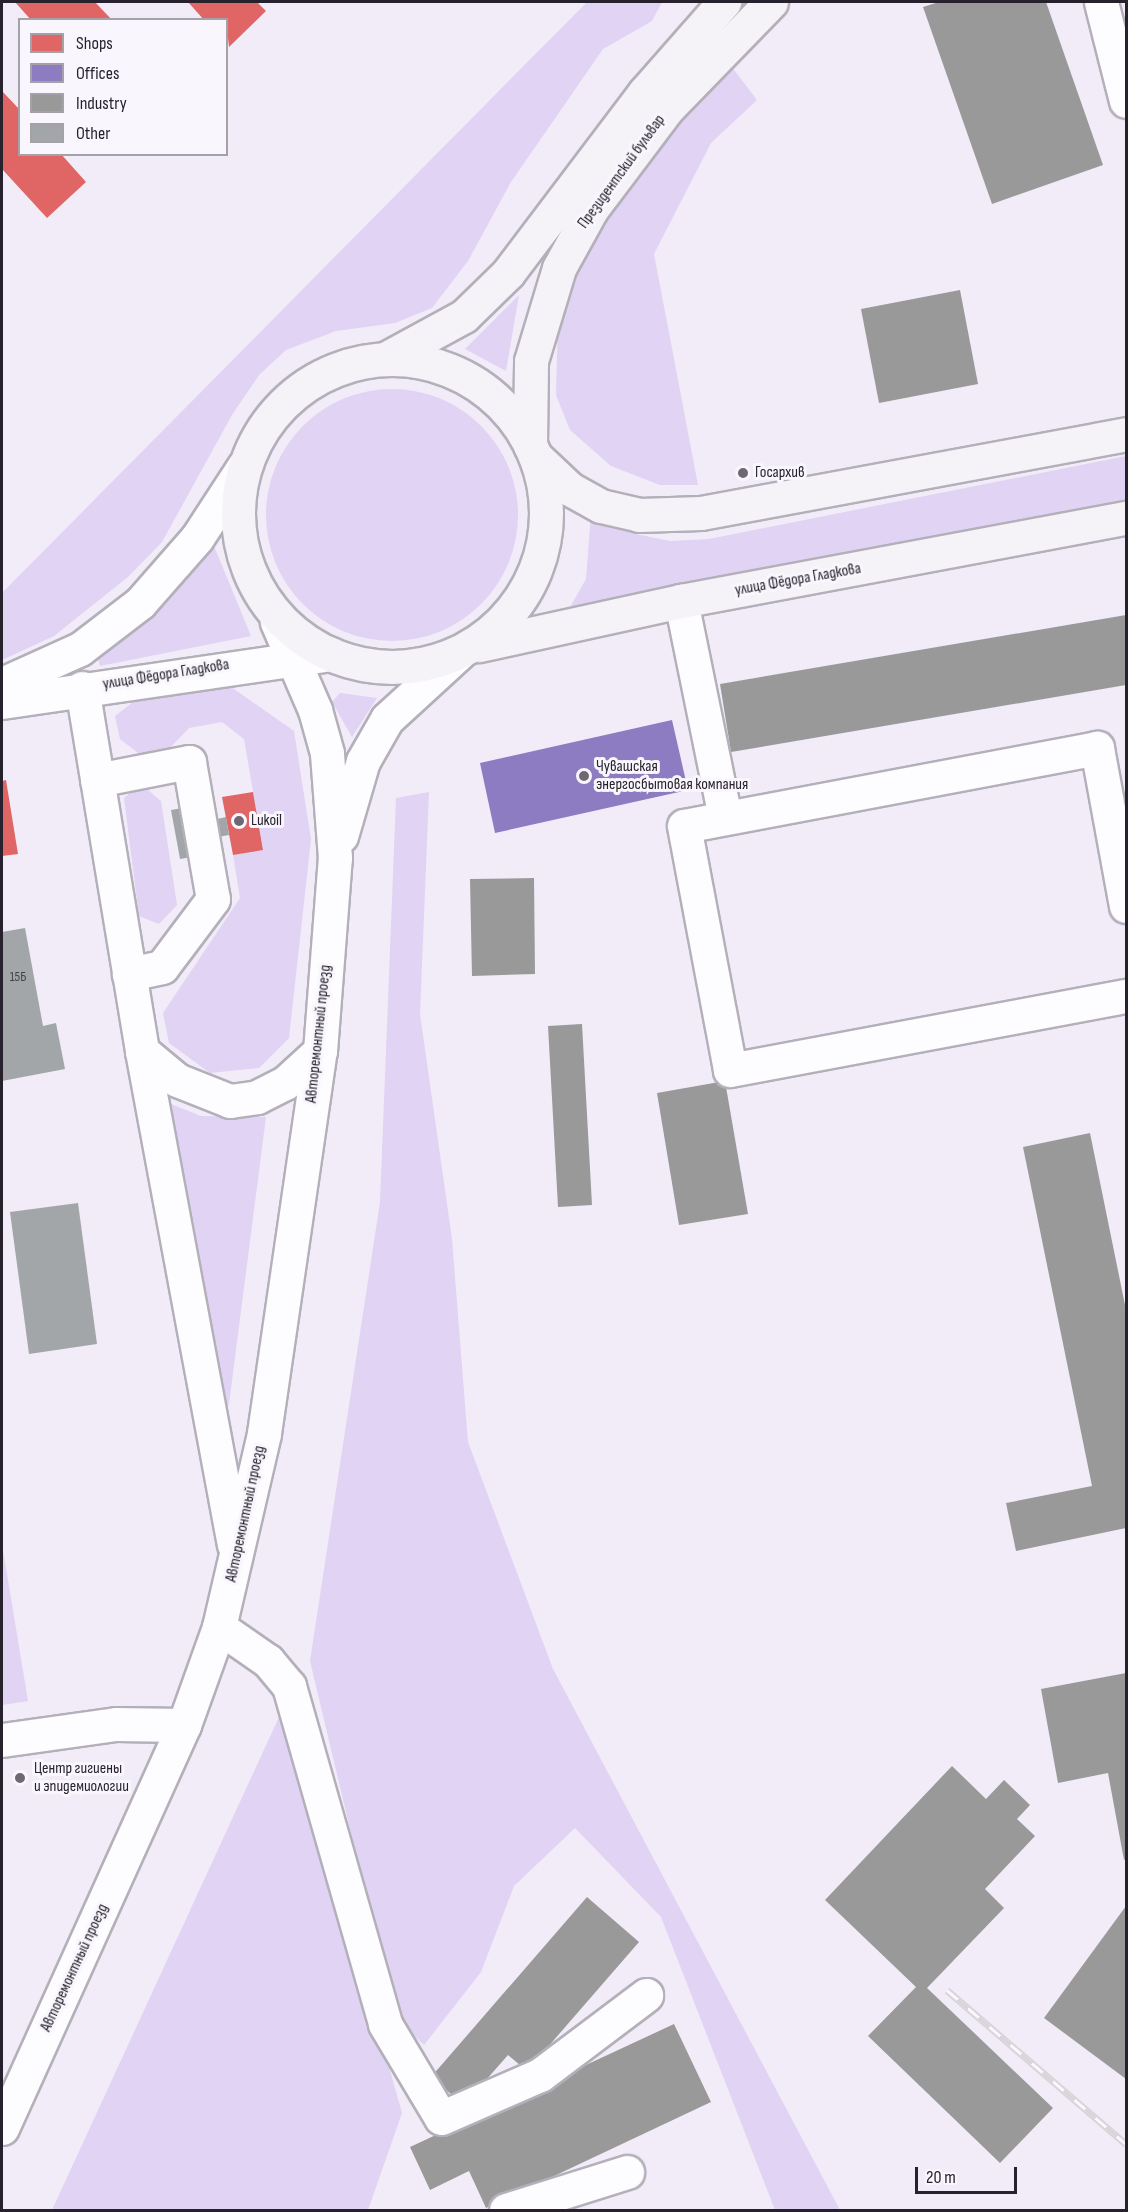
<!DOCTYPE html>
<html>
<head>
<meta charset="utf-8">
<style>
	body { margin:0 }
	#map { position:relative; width:1128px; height:2212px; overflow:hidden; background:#f1ecf8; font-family:"Sofia Sans Condensed",sans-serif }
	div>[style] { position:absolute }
	.green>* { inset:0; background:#e0d3f4 }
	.round { border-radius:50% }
	.shops>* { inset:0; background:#e06666 }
	.offices>* { inset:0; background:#8e7cc3 }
	.industry>* { inset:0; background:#999 }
	.building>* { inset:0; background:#a2a6a8 }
	.roads { filter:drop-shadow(2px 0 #b4b0ba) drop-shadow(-2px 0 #b4b0ba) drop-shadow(0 2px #b4b0ba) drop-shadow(0 -2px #b4b0ba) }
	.minor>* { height:33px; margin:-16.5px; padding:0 16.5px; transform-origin:16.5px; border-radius:16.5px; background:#fdfcfe }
	.major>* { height:33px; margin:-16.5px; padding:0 16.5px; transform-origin:16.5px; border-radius:16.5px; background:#f5f3f8 }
	.major>.ring { margin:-16.5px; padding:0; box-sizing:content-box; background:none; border:33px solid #f5f3f8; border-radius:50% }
	.rail>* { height:7px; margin-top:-3.5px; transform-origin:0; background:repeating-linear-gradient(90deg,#f9f7fd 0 14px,#d7d5d9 0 28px); box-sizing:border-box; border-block:2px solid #d7d5d9 }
	.dots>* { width:16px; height:16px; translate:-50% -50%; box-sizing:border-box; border:3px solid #f9f7fd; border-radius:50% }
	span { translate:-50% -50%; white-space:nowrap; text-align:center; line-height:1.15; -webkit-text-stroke:6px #f9f7fd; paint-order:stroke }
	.number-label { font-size:14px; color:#45424b }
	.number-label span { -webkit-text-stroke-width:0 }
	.street-label { font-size:16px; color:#26212c }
	.poi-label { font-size:16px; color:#26212c }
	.left { translate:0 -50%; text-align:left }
	.frame { position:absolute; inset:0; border:3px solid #26212c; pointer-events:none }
	.legend { position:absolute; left:18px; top:18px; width:210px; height:138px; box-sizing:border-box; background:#f9f7fd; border:2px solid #a5a1a9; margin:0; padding:8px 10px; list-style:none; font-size:18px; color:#26212c }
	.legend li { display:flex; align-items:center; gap:12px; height:30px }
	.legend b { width:30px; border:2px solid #a5a1a9 }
	.scale { position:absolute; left:915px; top:2167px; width:102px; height:27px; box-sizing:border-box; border:3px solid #26212c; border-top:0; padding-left:8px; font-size:18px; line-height:21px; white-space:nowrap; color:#26212c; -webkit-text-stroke:4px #f9f7fd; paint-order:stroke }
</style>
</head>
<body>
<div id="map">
	<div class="green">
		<div style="clip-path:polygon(587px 2px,662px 2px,652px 21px,603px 49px,511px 182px,468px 261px,432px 308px,395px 323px,336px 331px,286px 350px,259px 375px,232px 415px,162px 542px,128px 577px,54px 636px,2px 660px,2px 593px)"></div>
		<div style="clip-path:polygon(731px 66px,757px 100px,711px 143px,654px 254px,698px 485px,660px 485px,611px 466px,570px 430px,556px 395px,558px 313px,577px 259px,607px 208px)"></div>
		<div style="clip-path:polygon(519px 295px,506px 371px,465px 349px)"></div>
		<div class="round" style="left:266px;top:389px;width:252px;height:252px"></div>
		<div style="clip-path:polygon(1126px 456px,1126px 510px,564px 618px,586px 579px,591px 514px,636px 534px,670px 541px,709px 539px)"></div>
		<div style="clip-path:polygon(214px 546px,251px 636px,100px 666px,98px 659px)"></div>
		<div style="clip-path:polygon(224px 682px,294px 731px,311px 839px,289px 1038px,259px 1068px,210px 1073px,169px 1043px,163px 1013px,240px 898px,233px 855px,263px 849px,244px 739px,222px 722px,189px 728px,167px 751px,142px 756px,120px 739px,115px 716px,146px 692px)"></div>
		<div style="clip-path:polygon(340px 693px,377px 698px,352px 737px,332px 702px)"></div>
		<div style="clip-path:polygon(141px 784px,161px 801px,177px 905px,159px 924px,139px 916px,124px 798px)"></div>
		<div style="clip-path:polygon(429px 792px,420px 1014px,452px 1239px,468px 1442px,553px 1669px,840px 2210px,775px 2210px,661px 1917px,575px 1828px,514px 1886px,481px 1972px,424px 2045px,395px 2018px,310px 1661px,380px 1202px,396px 798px)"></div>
		<div style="clip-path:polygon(171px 1104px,201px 1116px,266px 1117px,229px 1404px,219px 1418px)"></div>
		<div style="clip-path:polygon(2px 1544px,28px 1701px,2px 1705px)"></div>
		<div style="clip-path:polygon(286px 1702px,402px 2113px,368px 2210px,52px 2210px)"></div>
	</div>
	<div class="shops">
		<div style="clip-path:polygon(15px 2px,95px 2px,112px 20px,31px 20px)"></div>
		<div style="clip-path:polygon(188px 2px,257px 2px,266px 11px,229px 47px,226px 20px,204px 20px)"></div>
		<div style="clip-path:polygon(2px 91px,20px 110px,20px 154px,61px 154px,86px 182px,47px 218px,2px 169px)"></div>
		<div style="clip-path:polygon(6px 780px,18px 854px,2px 856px,2px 781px)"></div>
		<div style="clip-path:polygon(253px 792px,263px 850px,233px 855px,222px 797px)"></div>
	</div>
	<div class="offices">
		<div style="clip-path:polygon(672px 720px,688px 790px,495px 833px,480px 763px)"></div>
	</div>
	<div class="industry">
		<div style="clip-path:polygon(939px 2px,1046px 2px,1103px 165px,992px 204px,923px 7px)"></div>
		<div style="clip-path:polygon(960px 290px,978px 384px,879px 403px,861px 309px)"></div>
		<div style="clip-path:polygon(1126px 615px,1126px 685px,731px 752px,720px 684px)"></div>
		<div style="clip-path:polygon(534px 878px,535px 974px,472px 976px,470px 879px)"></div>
		<div style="clip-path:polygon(582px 1024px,592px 1205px,558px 1207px,548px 1026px)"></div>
		<div style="clip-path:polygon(725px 1081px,748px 1214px,679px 1225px,657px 1093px)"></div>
		<div style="clip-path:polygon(1090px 1133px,1126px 1310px,1126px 1528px,1016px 1551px,1006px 1503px,1092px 1486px,1023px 1147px)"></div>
		<div style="clip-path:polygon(1126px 1673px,1126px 1859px,1124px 1860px,1108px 1773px,1058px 1783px,1041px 1689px)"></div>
		<div style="clip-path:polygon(952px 1766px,986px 1799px,1004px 1780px,1030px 1805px,1017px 1819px,1035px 1836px,985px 1889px,1004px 1908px,927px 1988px,1053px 2108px,1000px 2163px,868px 2036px,916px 1987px,825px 1900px)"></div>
		<div style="clip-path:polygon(587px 1897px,639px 1942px,527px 2071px,508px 2055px,464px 2105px,431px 2077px)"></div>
		<div style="clip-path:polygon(1126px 1906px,1126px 2079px,1044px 2018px)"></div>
		<div style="clip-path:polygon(674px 2024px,711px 2102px,486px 2208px,469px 2171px,430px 2190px,410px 2147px)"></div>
	</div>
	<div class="building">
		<div style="clip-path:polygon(206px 804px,209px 821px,226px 817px,229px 835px,212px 838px,215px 853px,180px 859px,171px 810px)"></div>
		<div style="clip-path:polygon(25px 928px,43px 1026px,56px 1023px,65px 1069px,2px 1081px,2px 932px)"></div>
		<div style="clip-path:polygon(78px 1203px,97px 1344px,29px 1354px,10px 1212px)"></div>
	</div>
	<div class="roads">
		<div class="minor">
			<div style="left:1101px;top:2px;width:102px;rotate:75.8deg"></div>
			<div style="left:681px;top:601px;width:221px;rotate:78.5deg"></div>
			<div style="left:2px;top:684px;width:85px;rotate:-24.2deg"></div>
			<div style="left:80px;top:649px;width:76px;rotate:-37.5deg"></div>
			<div style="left:140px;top:603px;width:86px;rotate:-48.8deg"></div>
			<div style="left:197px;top:538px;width:86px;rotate:-56.9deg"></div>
			<div style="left:82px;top:688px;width:368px;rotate:80.6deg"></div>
			<div style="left:142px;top:1051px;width:502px;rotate:79.45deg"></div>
			<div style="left:2px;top:702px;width:332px;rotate:-8.3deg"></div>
			<div style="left:97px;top:780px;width:94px;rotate:-11.1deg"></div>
			<div style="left:189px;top:762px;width:139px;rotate:80.1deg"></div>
			<div style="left:213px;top:899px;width:85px;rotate:126.9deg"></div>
			<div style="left:162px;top:967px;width:34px;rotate:168deg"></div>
			<div style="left:341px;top:836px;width:78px;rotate:-73.7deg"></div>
			<div style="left:363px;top:761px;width:48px;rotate:-60.3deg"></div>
			<div style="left:387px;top:719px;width:98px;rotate:-42.5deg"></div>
			<div style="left:1126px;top:906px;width:161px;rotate:-100.4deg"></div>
			<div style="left:1097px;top:748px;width:420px;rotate:169.3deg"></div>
			<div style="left:684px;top:826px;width:248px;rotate:79.3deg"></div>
			<div style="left:730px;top:1070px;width:403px;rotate:-10.6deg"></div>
			<div style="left:142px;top:1051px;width:45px;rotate:39.6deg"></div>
			<div style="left:177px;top:1080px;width:57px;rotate:21.6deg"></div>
			<div style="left:230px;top:1101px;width:27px;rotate:-8deg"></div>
			<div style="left:257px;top:1097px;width:31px;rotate:-27deg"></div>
			<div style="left:285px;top:1083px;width:47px;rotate:-42.4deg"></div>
			<div style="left:219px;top:1627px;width:60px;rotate:34.8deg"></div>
			<div style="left:268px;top:1661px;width:33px;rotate:50deg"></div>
			<div style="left:289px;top:1686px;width:351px;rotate:74.1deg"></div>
			<div style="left:385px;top:2024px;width:109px;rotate:59.2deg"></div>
			<div style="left:441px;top:2118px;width:108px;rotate:-23.5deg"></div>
			<div style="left:540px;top:2075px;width:133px;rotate:-37deg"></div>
			<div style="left:2px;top:1740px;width:115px;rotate:-8deg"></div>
			<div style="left:116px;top:1724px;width:68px;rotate:0.8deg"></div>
			<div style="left:2px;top:2128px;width:442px;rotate:-65.7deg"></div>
			<div style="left:184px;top:1725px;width:104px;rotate:-70.3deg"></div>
			<div style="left:219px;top:1627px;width:199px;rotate:-76.9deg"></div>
			<div style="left:264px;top:1433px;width:386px;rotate:-81.7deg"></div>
			<div style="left:320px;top:1051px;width:194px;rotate:-85.6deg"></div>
			<div style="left:335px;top:858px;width:105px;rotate:-94.4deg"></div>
			<div style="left:327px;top:753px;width:45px;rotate:-105.6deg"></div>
			<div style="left:315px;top:710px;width:96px;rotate:-113.4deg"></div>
			<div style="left:506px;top:2210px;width:127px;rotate:-17.4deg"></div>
		</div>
		<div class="major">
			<div style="left:385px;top:359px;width:90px;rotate:-28.6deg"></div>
			<div style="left:464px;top:316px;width:62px;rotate:-44.3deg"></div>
			<div style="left:508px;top:273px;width:227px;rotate:-52.9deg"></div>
			<div style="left:645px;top:92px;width:120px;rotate:-48.7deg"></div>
			<div class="ring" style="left:238px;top:359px;width:275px;height:275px"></div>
			<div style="left:530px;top:445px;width:84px;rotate:-89.3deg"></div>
			<div style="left:531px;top:361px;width:97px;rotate:-73.2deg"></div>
			<div style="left:559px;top:268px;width:66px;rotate:-61.1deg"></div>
			<div style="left:591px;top:210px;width:126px;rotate:-53deg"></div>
			<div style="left:667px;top:109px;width:149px;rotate:-45.8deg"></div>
			<div style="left:535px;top:456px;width:48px;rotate:43.3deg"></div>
			<div style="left:570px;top:489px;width:35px;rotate:29deg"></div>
			<div style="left:601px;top:506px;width:39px;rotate:13deg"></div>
			<div style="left:639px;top:515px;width:62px;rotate:-1.8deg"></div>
			<div style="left:701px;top:513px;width:432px;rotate:-10.5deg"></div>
			<div style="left:479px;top:645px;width:207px;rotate:-12.3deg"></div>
			<div style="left:681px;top:601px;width:453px;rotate:-10.6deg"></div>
		</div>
	</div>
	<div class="rail">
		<div style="left:947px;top:1990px;width:236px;rotate:40.7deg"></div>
	</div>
	<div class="dots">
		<div style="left:743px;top:473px;background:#6d6873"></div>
		<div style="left:584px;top:776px;background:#6d6873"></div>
		<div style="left:239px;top:821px;background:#6d6873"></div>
		<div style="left:20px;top:1778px;background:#6d6873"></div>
	</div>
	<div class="number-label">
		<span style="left:18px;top:977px">15Б</span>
	</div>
	<div class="street-label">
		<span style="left:622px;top:172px;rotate:-54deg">Президентский бульвар</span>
		<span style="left:798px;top:580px;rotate:-10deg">улица Фёдора Гладкова</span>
		<span style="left:166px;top:675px;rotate:-9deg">улица Фёдора Гладкова</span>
		<span style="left:319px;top:1034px;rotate:-84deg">Авторемонтный проезд</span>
		<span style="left:246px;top:1514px;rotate:-78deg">Авторемонтный проезд</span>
		<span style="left:75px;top:1968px;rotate:-65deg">Авторемонтный проезд</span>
	</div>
	<div class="poi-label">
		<span class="left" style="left:755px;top:473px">Госархив</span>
		<span class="left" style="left:596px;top:776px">Чувашская<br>энергосбытовая компания</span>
		<span class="left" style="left:251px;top:821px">Lukoil</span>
		<span class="left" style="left:34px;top:1778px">Центр гигиены<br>и эпидемиологии</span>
	</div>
	<div class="frame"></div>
	<ul class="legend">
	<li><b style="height:16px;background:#e06666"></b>Shops</li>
	<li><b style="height:16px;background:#8e7cc3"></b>Offices</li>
	<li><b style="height:16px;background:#999"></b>Industry</li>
	<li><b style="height:16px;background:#a2a6a8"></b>Other</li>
	</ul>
	<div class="scale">20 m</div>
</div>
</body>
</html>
